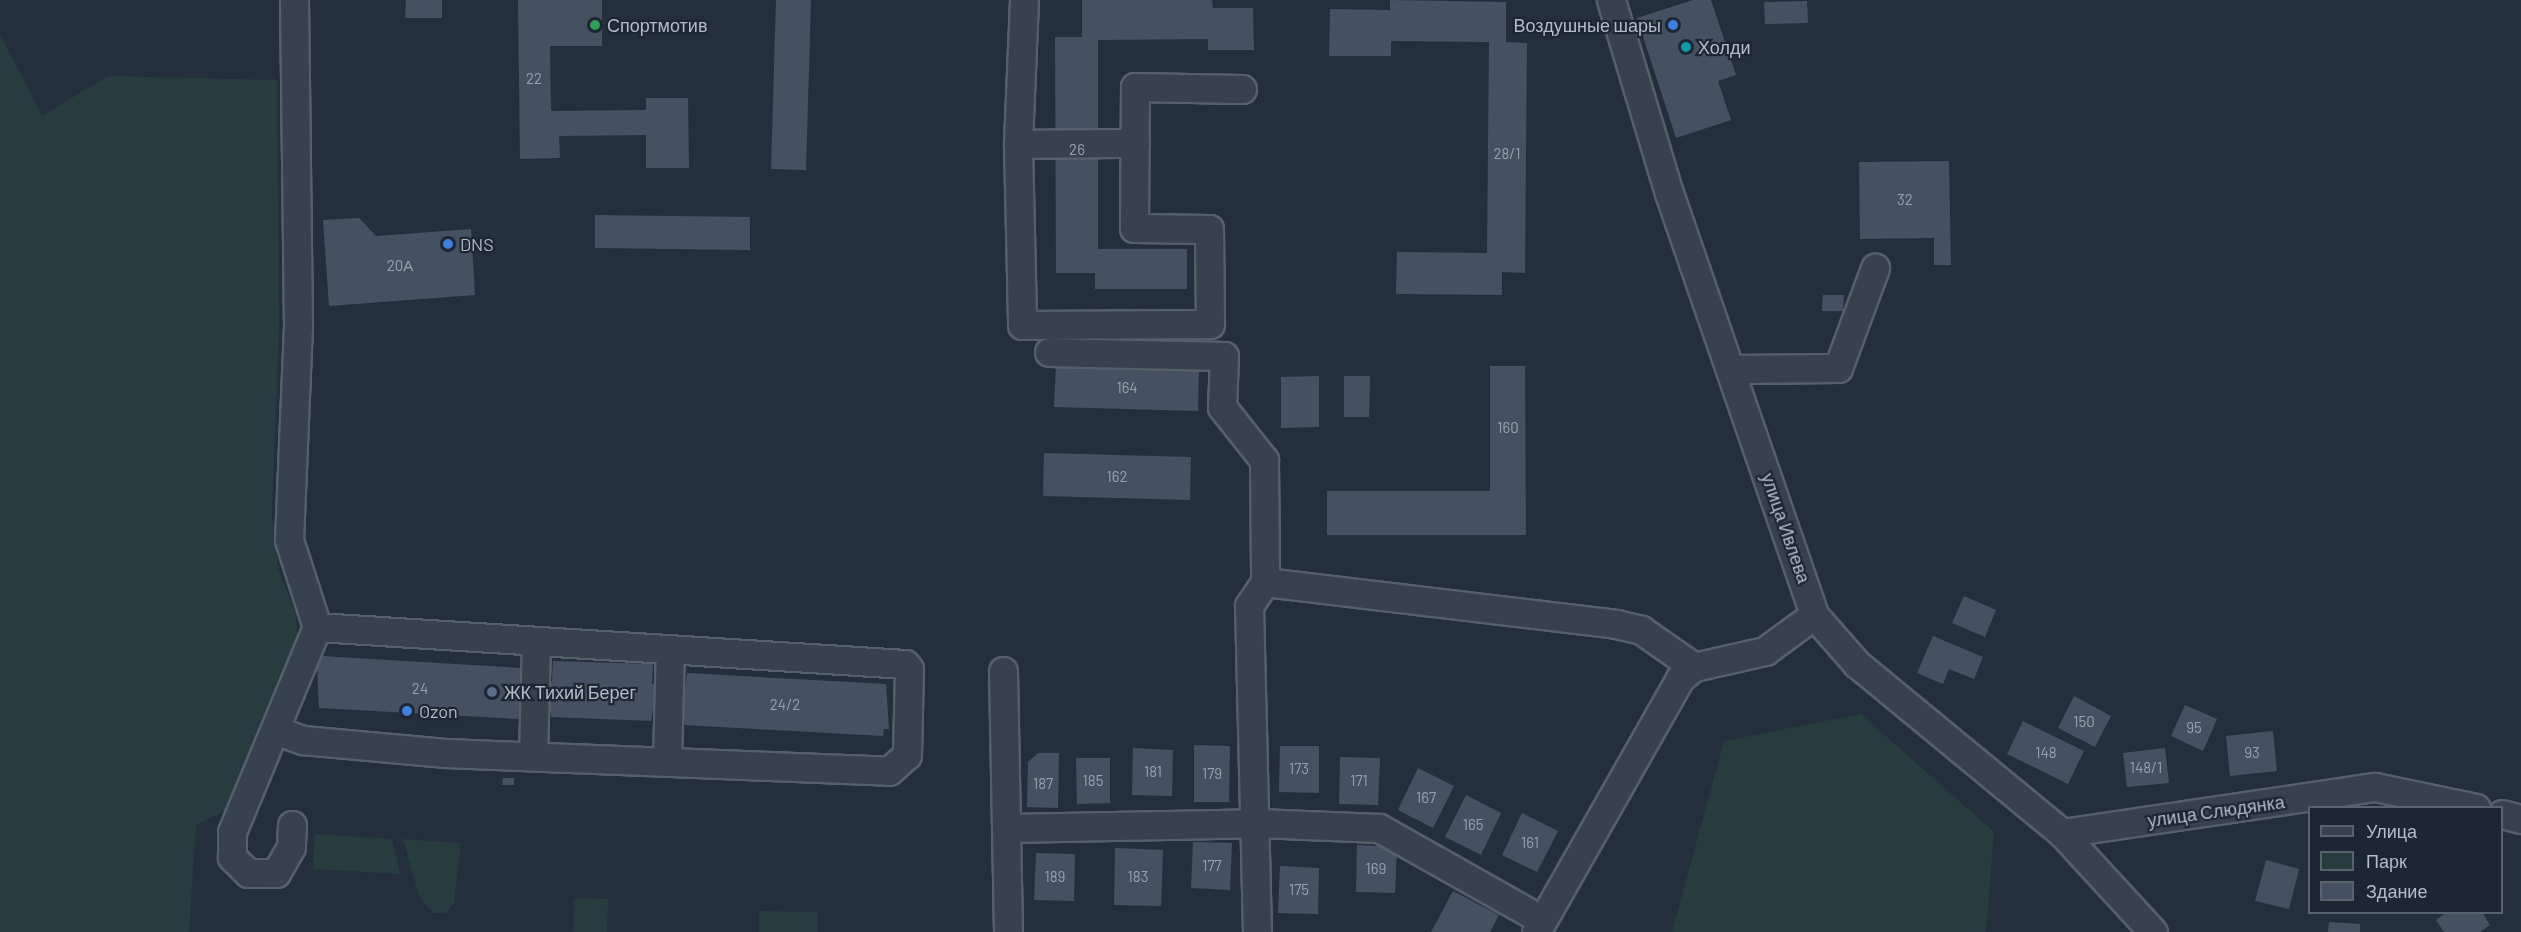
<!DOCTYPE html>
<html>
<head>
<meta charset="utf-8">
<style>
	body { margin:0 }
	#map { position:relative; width:2521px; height:932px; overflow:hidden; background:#242f3e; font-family:Barlow,sans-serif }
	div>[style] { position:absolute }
	.green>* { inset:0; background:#263c3f }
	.building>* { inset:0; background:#455162 }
	.roads { filter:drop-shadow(2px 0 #565f6c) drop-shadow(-2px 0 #565f6c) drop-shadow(0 2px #565f6c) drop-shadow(0 -2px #565f6c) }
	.minor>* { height:27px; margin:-13.5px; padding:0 13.5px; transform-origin:13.5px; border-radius:13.5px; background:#38414e }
	.dots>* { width:16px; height:16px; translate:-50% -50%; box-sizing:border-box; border:3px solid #1d2633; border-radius:50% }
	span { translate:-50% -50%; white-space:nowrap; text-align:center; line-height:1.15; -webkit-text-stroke:4.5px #1d2633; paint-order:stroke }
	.number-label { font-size:15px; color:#98a1af }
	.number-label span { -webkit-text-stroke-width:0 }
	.poi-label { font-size:18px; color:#b4bcc9 }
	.left { translate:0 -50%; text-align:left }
	.right { translate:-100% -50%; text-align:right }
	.street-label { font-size:18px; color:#b4bcc9 }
	.legend { position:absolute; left:2308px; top:806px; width:195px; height:108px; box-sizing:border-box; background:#1d2633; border:2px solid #59626f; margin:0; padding:8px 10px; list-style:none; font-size:18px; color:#b4bcc9 }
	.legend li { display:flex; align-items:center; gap:12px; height:30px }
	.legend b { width:30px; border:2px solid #59626f }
</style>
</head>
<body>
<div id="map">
	<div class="green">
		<div style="clip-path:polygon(0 34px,42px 116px,108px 76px,277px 80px,279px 328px,272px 516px,278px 569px,296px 613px,297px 634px,224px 811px,196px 825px,189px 932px,0 932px)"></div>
		<div style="clip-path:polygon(1861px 714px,1994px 832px,1986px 932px,1672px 932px,1724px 741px)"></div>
		<div style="clip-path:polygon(315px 834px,392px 839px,400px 874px,313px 869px)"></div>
		<div style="clip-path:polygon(403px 839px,461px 843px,454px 903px,446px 913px,433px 913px,419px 896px)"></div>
		<div style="clip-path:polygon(574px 898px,608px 899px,607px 932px,573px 932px)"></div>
		<div style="clip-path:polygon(759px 911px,818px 912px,818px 932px,759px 932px)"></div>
	</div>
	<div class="building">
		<div style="clip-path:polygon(406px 0,442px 0,442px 18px,405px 18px)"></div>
		<div style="clip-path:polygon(518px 0,602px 0,602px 46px,550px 46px,551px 111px,646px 110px,646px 98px,688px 98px,689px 168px,646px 168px,646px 135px,559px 136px,560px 158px,520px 159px)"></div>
		<div style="clip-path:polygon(776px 0,811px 0,806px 170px,771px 169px)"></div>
		<div style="clip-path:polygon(1082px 0,1212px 0,1213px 8px,1253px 8px,1254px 50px,1208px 50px,1208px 39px,1098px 40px,1098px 249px,1187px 249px,1187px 289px,1095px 289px,1095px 273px,1056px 273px,1055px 37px,1082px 37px)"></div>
		<div style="clip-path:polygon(1390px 0,1506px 2px,1506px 42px,1527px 43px,1525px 273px,1502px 272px,1502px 295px,1396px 294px,1397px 252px,1487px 253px,1489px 42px,1391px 41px,1391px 56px,1329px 56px,1330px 9px,1390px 10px)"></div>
		<div style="clip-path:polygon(1693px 0,1711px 0,1736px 75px,1718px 81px,1731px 120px,1676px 138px,1637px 18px)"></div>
		<div style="clip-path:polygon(1807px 1px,1808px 23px,1765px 24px,1764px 2px)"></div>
		<div style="clip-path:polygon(1949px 161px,1951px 265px,1934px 265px,1934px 238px,1860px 239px,1859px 162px)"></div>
		<div style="clip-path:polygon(595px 215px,750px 217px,750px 250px,595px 248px)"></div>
		<div style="clip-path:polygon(359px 218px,376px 236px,471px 229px,475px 295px,329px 306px,323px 220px)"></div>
		<div style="clip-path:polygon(1823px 295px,1844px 295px,1843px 311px,1822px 311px)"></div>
		<div style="clip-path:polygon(1056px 364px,1199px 368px,1198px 411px,1054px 407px)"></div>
		<div style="clip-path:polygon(1490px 366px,1525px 366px,1526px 535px,1327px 535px,1327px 491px,1490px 491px)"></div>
		<div style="clip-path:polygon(1319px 376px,1319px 427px,1281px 428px,1281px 377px)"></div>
		<div style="clip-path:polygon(1344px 376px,1370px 376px,1369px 417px,1344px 417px)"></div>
		<div style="clip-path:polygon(1044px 453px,1191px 457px,1190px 500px,1043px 496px)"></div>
		<div style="clip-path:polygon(1964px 596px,1996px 610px,1985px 637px,1952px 623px)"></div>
		<div style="clip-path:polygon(1933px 636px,1983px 657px,1974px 679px,1949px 669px,1943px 684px,1917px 673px)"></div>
		<div style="clip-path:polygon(322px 656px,521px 668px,523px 713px,518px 719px,319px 708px,317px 664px)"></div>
		<div style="clip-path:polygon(553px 661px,653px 664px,652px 684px,657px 684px,651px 721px,551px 717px,547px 681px,552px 681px)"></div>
		<div style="clip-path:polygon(687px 673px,886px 684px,889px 729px,884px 729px,883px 736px,685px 725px,680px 718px)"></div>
		<div style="clip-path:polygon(2074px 696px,2111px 716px,2095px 747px,2058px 728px)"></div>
		<div style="clip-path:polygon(2185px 705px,2217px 719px,2203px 751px,2171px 736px)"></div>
		<div style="clip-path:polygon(2023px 721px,2084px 751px,2068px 784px,2007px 754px)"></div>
		<div style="clip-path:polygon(2273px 731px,2277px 771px,2230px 776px,2226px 736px)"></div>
		<div style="clip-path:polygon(1194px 745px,1230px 746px,1229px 802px,1194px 802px)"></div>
		<div style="clip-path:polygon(1280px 746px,1319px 746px,1319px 793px,1279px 792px)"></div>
		<div style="clip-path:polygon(1133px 748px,1173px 750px,1172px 796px,1132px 795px)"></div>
		<div style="clip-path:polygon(2165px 748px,2169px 783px,2127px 787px,2123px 753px)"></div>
		<div style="clip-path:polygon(1038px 753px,1059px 753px,1058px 808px,1027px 807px,1028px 762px)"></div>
		<div style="clip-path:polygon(1340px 757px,1380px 758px,1378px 805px,1339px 804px)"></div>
		<div style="clip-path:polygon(1076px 758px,1110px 758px,1110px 803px,1077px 804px)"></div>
		<div style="clip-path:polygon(1418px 768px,1454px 786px,1433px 828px,1398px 810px)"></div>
		<div style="clip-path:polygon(503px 778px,514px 778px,514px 785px,502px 785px)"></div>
		<div style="clip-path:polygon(1466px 795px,1501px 813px,1481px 855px,1445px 837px)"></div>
		<div style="clip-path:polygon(1522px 813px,1558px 831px,1537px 872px,1502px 855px)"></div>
		<div style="clip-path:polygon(1193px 842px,1232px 843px,1230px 890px,1191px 888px)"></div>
		<div style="clip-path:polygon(1357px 845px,1397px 847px,1395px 893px,1356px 892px)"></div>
		<div style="clip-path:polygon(1115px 848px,1163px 850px,1161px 906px,1114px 905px)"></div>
		<div style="clip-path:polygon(1036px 853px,1075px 854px,1074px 901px,1034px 900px)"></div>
		<div style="clip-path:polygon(2266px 860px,2299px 869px,2289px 909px,2255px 901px)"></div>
		<div style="clip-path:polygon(1280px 866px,1319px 868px,1318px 914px,1278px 913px)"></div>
		<div style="clip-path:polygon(1453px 891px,1499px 915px,1490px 932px,1431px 932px)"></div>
		<div style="clip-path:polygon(2447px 912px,2482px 912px,2490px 925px,2480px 932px,2444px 932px,2436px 920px)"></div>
		<div style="clip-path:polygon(2329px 922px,2360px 924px,2360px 932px,2328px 932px)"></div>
	</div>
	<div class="roads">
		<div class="minor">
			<div style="left:1024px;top:0;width:144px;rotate:92.4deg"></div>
			<div style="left:1018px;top:144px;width:117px;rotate:-0.5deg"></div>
			<div style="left:1611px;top:0;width:202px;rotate:73.3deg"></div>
			<div style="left:1669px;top:193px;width:446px;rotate:71deg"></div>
			<div style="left:1814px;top:615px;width:65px;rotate:48.7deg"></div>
			<div style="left:1857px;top:664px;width:266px;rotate:39.5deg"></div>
			<div style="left:2062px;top:833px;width:134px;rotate:47.4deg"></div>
			<div style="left:1018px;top:144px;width:181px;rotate:88.7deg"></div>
			<div style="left:1022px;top:325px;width:188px;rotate:-0.3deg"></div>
			<div style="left:1210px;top:324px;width:95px;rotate:-90.6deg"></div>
			<div style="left:1209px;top:229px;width:75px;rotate:-179.2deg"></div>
			<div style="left:1134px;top:228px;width:141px;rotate:-89.6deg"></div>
			<div style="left:1135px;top:87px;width:107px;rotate:1.1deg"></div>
			<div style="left:1049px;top:352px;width:175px;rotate:1.3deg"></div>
			<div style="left:1224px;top:356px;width:51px;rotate:92.2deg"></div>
			<div style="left:1222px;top:407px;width:68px;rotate:51.6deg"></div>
			<div style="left:1264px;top:460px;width:122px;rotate:89.5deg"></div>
			<div style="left:1265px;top:582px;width:29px;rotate:124deg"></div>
			<div style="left:1249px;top:606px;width:326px;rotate:88.6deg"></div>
			<div style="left:1731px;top:369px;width:107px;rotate:-0.5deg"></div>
			<div style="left:1838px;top:368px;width:107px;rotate:-69.7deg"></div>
			<div style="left:1265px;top:582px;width:354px;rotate:6.8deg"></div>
			<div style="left:1616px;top:624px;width:26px;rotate:13deg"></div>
			<div style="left:1641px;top:630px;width:65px;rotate:34.9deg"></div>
			<div style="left:1003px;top:671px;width:261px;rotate:88.9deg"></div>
			<div style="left:275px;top:730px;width:30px;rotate:20deg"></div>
			<div style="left:303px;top:740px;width:143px;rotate:5.2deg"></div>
			<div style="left:445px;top:753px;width:444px;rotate:2.3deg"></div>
			<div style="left:889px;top:771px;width:24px;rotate:-42deg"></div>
			<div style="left:907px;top:755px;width:86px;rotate:-88.7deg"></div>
			<div style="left:909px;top:669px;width:6px;rotate:-129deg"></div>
			<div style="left:905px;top:664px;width:589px;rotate:-176.4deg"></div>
			<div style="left:533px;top:756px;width:115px;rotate:-88.5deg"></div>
			<div style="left:667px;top:760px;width:111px;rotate:-88.5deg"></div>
			<div style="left:2502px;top:814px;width:20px;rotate:15deg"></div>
			<div style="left:292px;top:825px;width:22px;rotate:93deg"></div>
			<div style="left:291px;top:847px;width:30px;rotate:120deg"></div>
			<div style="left:276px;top:873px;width:28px;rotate:180deg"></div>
			<div style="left:248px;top:873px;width:23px;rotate:-135deg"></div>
			<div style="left:232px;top:857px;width:25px;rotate:-90deg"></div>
			<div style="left:232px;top:832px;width:222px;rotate:-67.5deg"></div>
			<div style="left:317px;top:627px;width:91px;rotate:-107.8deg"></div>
			<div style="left:289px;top:540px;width:214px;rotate:-87.6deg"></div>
			<div style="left:298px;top:326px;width:326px;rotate:-90.7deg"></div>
			<div style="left:1007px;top:828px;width:251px;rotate:-1.1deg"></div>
			<div style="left:1258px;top:823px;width:121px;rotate:2.4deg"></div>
			<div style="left:1379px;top:828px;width:187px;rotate:29.4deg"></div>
			<div style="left:2062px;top:833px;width:316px;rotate:-8.4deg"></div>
			<div style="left:2375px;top:787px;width:103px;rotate:11.7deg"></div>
			<div style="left:1536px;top:932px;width:292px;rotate:-60.4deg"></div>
			<div style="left:1680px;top:678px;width:18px;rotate:-38deg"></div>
			<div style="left:1694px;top:667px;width:73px;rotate:-12.7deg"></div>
			<div style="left:1765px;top:651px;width:61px;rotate:-36.3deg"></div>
		</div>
	</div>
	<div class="dots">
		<div style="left:595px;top:25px;background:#2e9e5b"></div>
		<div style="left:1673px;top:25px;background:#3f7fe0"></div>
		<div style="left:1686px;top:47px;background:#0f9aa8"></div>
		<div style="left:448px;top:244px;background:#3f7fe0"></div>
		<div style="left:492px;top:692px;background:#5c6f8a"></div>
		<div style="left:407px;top:711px;background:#3f7fe0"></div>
	</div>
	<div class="number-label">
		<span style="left:534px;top:79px">22</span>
		<span style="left:1077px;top:150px">26</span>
		<span style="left:1507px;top:154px">28/1</span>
		<span style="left:1905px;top:200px">32</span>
		<span style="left:400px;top:266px">20А</span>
		<span style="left:1127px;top:388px">164</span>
		<span style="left:1508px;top:428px">160</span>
		<span style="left:1117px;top:477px">162</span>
		<span style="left:420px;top:689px">24</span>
		<span style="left:785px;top:705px">24/2</span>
		<span style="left:2084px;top:722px">150</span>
		<span style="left:2194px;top:728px">95</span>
		<span style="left:2046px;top:753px">148</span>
		<span style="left:2252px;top:753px">93</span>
		<span style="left:2146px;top:768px">148/1</span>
		<span style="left:1299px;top:769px">173</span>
		<span style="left:1153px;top:772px">181</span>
		<span style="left:1212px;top:774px">179</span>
		<span style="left:1093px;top:781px">185</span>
		<span style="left:1359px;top:781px">171</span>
		<span style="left:1043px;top:784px">187</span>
		<span style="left:1426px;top:798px">167</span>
		<span style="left:1473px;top:825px">165</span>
		<span style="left:1530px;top:843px">161</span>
		<span style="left:1212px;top:866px">177</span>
		<span style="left:1376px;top:869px">169</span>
		<span style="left:1055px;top:877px">189</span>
		<span style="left:1138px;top:877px">183</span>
		<span style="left:1299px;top:890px">175</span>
	</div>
	<div class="poi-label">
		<span class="left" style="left:607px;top:25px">Спортмотив</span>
		<span class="right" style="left:1661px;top:25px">Воздушные шары</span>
		<span class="left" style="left:1698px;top:47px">Холди</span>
		<span class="left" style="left:460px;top:244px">DNS</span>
		<span class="left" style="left:504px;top:692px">ЖК Тихий Берег</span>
		<span class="left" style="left:419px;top:711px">Ozon</span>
	</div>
	<div class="street-label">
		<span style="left:1786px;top:528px;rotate:71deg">улица Ивлева</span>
		<span style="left:2216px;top:811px;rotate:-8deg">улица Слюдянка</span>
	</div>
	<ul class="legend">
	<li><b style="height:8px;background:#38414e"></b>Улица</li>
	<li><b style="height:16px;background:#263c3f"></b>Парк</li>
	<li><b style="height:16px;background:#455162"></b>Здание</li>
	</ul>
</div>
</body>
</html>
